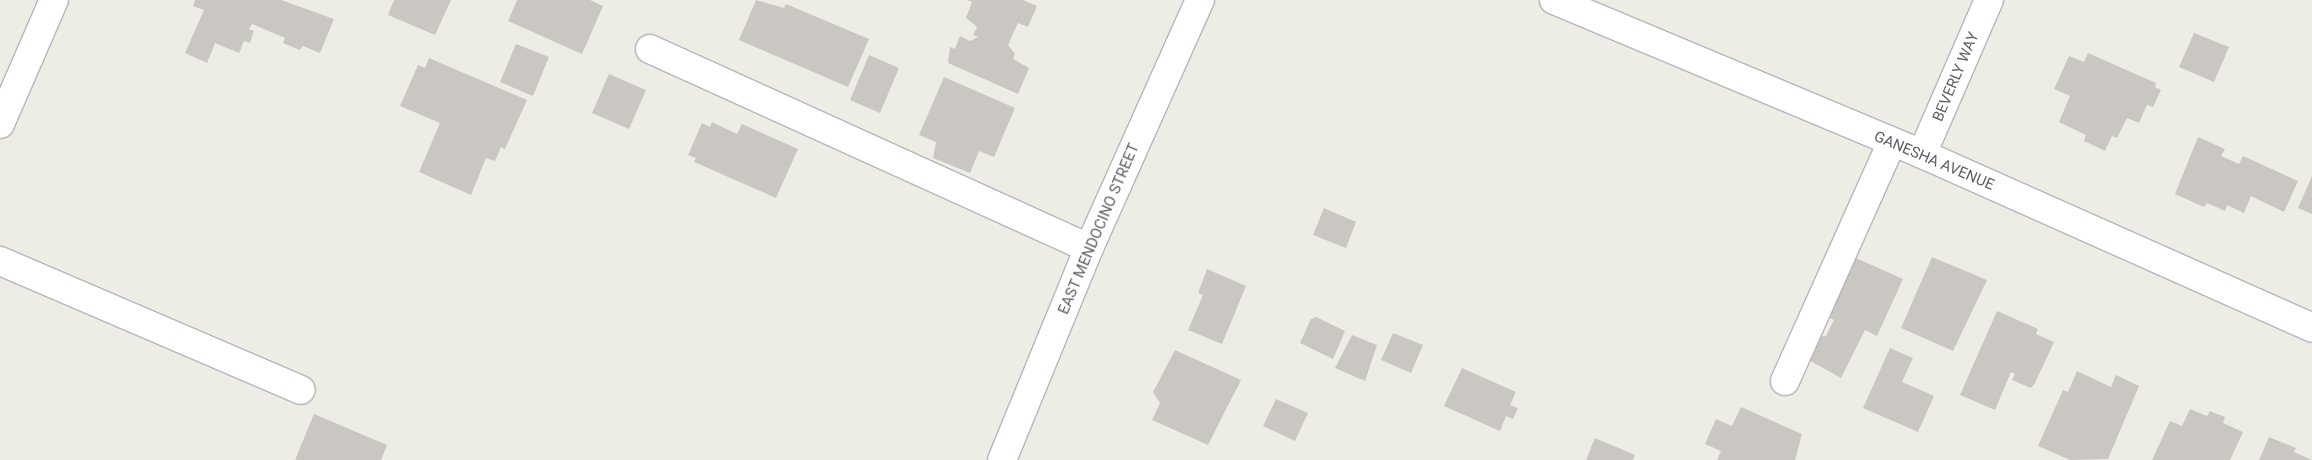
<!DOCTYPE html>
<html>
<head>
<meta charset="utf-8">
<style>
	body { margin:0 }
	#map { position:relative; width:2312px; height:460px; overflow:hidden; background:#eeede5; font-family:Roboto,sans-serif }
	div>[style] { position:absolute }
	.building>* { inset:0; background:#cac7c2 }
	.roads { filter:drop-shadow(1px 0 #b5b6bb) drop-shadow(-1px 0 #b5b6bb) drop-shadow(0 1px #b5b6bb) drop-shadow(0 -1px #b5b6bb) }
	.minor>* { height:28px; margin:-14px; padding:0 14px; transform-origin:14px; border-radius:14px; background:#fff }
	span { translate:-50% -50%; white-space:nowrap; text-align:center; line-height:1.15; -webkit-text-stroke:4px #fff; paint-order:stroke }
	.street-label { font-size:15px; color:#5c5f65 }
</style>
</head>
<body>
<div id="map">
	<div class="building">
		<div style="clip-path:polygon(195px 0,281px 0,334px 19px,320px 53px,303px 46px,300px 50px,283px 43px,285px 38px,252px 24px,249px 29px,254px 31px,250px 43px,244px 41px,239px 53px,215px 43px,207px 63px,185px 53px,204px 10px,193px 6px)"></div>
		<div style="clip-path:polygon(394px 0,451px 0,435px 35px,388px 15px)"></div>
		<div style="clip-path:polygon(517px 0,590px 0,603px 6px,582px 54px,508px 21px)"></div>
		<div style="clip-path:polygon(756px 0,784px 8px,786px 4px,869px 39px,848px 87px,739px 40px)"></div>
		<div style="clip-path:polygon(967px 0,1023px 0,1037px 6px,1028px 27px,1018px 23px,1008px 45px,1015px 54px,1013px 59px,1029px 68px,1018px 94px,948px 63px,950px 47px,955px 49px,960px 36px,970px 41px,978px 37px,973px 35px,977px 27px,966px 18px,972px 2px)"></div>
		<div style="clip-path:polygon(2194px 33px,2229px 47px,2214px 82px,2179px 67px)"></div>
		<div style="clip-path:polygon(516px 44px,549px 57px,533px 96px,500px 82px)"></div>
		<div style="clip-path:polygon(2088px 53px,2156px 83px,2155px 87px,2161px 90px,2153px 107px,2147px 105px,2139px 123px,2127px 118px,2117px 138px,2112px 136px,2105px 151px,2084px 141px,2086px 135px,2059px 122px,2070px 96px,2054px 89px,2069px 56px,2084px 62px)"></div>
		<div style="clip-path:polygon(869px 55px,899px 68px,880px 113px,850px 100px)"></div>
		<div style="clip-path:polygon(429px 58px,527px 100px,505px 149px,501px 147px,495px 161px,486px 158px,471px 195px,419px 172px,440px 123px,400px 106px,418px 65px,425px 68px)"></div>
		<div style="clip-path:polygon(609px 74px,646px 90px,629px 129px,592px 113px)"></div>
		<div style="clip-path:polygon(944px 77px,1015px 108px,994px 157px,979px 151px,970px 173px,933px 158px,936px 142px,919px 135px)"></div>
		<div style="clip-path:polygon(712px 122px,737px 134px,742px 124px,798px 149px,776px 198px,694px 162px,696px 158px,688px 155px,702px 123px,710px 127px)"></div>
		<div style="clip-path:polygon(2198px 137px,2225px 149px,2221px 156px,2239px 164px,2243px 156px,2298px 181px,2284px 212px,2251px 196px,2244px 213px,2227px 205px,2225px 211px,2207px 203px,2204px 207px,2175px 194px)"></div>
		<div style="clip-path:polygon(2312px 176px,2312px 214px,2298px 208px)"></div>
		<div style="clip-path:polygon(1324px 208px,1356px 222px,1346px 248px,1313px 235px)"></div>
		<div style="clip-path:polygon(1847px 254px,1903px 279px,1877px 336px,1865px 330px,1841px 378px,1807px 359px,1817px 337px,1826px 336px,1834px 320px,1825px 316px)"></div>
		<div style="clip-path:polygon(1932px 257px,1987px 280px,1953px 351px,1901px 328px)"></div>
		<div style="clip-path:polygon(1207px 269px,1246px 286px,1222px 344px,1188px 330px,1203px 295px,1198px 293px)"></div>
		<div style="clip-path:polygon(1997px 311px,2038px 329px,2036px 334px,2054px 342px,2035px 383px,2031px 388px,2012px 380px,2015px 374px,2011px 372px,1995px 410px,1960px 395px)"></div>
		<div style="clip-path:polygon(1316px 317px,1345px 331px,1333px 359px,1300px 343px,1311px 319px)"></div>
		<div style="clip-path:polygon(1393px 333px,1423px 345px,1411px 373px,1381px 360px)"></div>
		<div style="clip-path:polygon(1352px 335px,1377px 345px,1365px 381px,1335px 368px)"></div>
		<div style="clip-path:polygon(1890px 348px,1913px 358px,1902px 382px,1934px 396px,1918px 432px,1863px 408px)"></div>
		<div style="clip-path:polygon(1175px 350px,1241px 380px,1208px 445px,1152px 420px,1160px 403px,1153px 392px)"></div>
		<div style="clip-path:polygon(1462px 368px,1516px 392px,1510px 405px,1518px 408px,1513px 419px,1506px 416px,1500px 431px,1444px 406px)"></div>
		<div style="clip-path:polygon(2077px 371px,2111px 387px,2116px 375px,2139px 386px,2108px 459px,2070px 460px,2038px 446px,2063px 390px,2068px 392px)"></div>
		<div style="clip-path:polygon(1276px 399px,1308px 413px,1295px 441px,1263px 426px)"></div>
		<div style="clip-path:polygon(1741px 407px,1802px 434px,1795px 460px,1717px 460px,1721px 451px,1705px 444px,1716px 419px,1732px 426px)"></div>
		<div style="clip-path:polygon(2190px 409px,2207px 416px,2210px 411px,2225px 417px,2223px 423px,2243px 432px,2230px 460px,2152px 460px,2170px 421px,2182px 426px)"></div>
		<div style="clip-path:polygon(314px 414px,387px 445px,381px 460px,295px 460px)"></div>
		<div style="clip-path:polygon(2269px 437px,2296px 448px,2294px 452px,2312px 460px,2259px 460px)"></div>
		<div style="clip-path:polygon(1595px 438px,1635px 455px,1633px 460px,1586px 460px)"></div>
	</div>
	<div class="roads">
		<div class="minor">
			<div style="left:1554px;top:0;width:399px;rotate:22.7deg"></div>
			<div style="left:1922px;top:154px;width:427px;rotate:24deg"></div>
			<div style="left:650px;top:49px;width:482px;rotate:24.4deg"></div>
			<div style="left:0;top:124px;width:135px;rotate:-66.5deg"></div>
			<div style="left:1922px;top:154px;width:168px;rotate:-66.5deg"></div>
			<div style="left:0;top:261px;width:327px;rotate:23.2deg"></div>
			<div style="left:1785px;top:381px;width:260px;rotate:-65.9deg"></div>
			<div style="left:1002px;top:460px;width:229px;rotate:-67.7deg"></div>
			<div style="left:1089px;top:248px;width:272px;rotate:-65.9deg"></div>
		</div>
	</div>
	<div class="street-label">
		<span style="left:1956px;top:77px;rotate:-67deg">BEVERLY WAY</span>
		<span style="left:1934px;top:161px;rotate:23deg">GANESHA AVENUE</span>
		<span style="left:1099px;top:229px;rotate:-67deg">EAST MENDOCINO STREET</span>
	</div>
</div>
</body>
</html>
